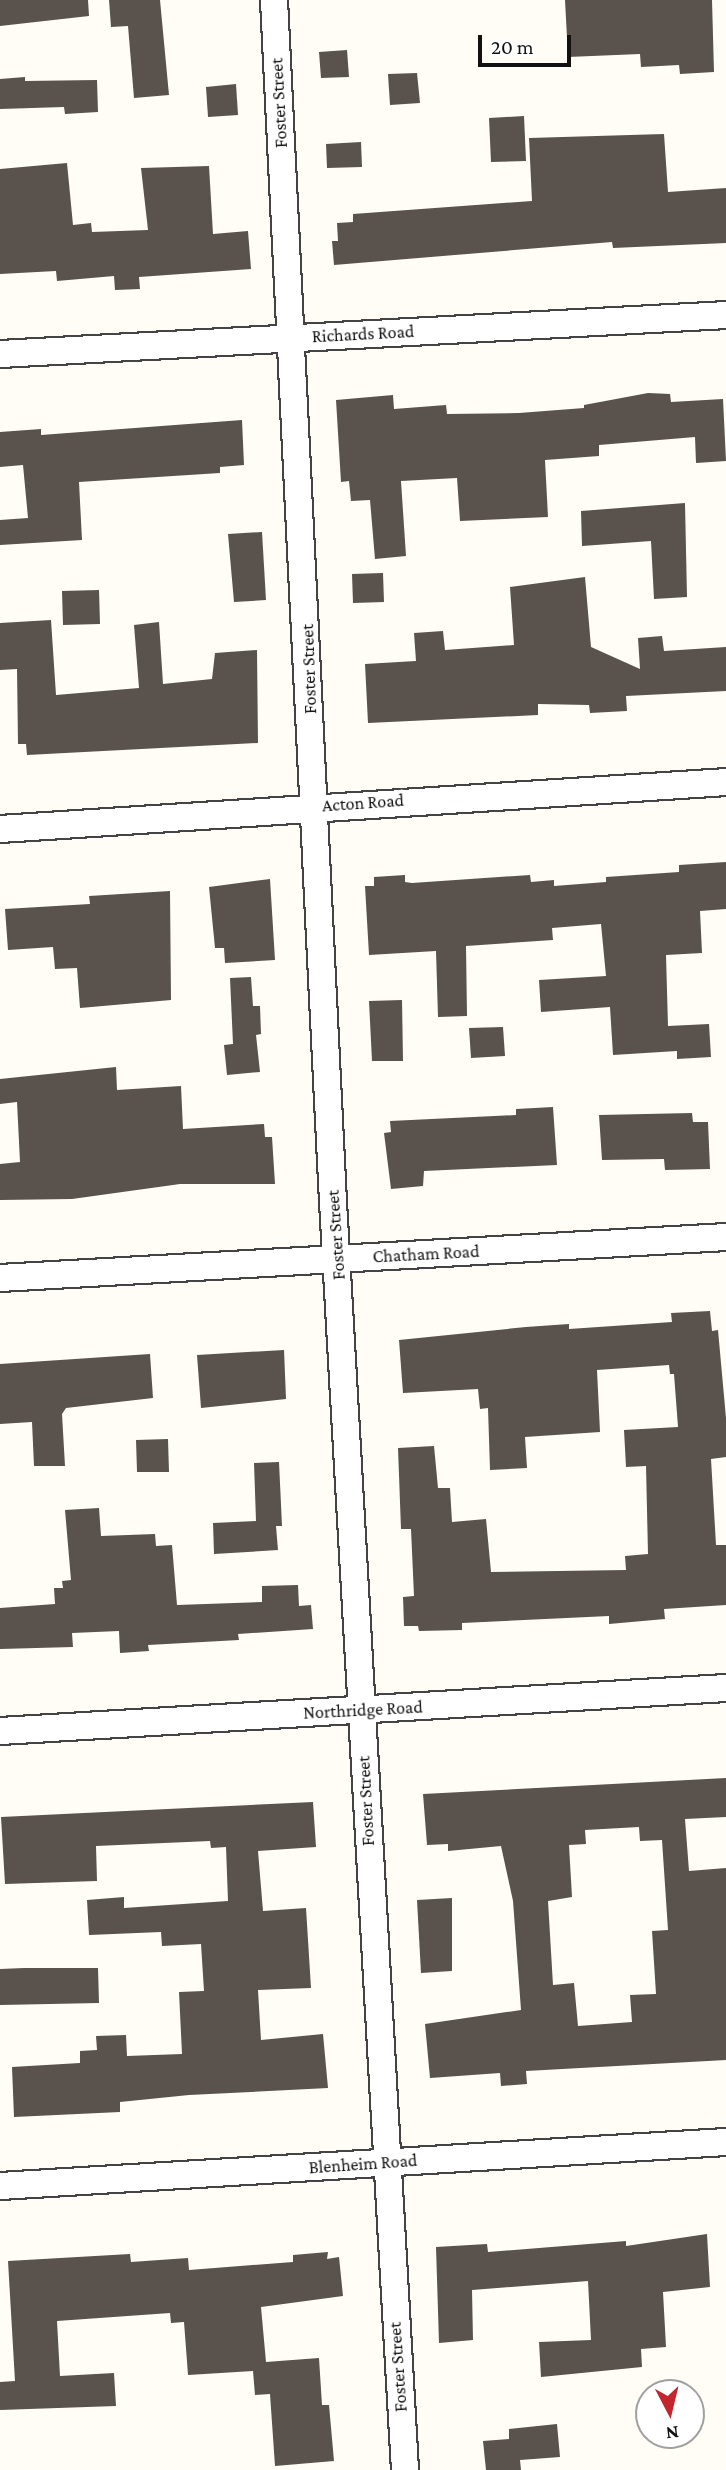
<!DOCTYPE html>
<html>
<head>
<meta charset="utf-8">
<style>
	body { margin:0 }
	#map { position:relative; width:726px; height:2470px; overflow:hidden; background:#fffdf5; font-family:"Crimson Pro",serif }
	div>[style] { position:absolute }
	.building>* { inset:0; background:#5a524d }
	.roads { filter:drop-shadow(2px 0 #444) drop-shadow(-2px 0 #444) drop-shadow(0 2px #444) drop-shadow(0 -2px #444) }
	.minor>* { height:26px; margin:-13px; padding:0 13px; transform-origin:13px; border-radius:13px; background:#fff }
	span { translate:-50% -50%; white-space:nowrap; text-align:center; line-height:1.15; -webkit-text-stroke:7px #fff; paint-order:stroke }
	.street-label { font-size:18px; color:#111 }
	.north { position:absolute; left:635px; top:2379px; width:70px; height:70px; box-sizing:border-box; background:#fff; border:2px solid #a0a0a0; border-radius:50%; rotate:173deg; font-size:19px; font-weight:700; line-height:28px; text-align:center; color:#111 }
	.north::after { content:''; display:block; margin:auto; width:24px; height:32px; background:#c4262e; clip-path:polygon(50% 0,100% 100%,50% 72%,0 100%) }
	.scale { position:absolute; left:478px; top:35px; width:93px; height:32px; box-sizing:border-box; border:4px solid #111; border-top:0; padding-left:9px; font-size:21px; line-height:24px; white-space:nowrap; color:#111; -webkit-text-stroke:5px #fff; paint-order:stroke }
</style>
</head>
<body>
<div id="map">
	<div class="building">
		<div style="clip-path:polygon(0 0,88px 0,89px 16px,0 26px)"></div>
		<div style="clip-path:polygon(109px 0,160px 0,169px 95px,134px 98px,128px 26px,111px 27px)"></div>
		<div style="clip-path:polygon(565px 0,712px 0,714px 72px,680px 74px,679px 65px,641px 67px,640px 54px,568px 57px)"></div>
		<div style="clip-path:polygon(347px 50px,349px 77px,321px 78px,319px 52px)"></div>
		<div style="clip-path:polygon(417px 73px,420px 103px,390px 105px,388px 74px)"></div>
		<div style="clip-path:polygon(25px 77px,25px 81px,97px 80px,98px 112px,65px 114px,64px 107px,0 109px,0 79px)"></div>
		<div style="clip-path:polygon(236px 84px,238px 115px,208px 117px,206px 87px)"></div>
		<div style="clip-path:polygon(524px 116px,526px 161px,491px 162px,489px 118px)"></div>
		<div style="clip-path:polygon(664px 134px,668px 192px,726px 188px,726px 243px,613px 248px,612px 242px,334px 265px,332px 241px,338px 241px,337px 223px,353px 222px,353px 214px,532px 201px,529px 138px)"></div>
		<div style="clip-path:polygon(361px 142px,362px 167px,327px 168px,326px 144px)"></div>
		<div style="clip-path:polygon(67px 163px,73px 225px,91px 223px,92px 232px,148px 230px,141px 168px,209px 166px,213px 234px,248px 231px,251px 269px,139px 277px,140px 289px,115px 290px,114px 276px,57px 281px,56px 271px,0 274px,0 169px)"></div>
		<div style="clip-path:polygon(648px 393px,670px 394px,671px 402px,723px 399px,726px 461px,696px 463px,695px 437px,599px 445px,599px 456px,545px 460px,548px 517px,460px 521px,457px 478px,401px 481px,406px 556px,375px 559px,370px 500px,351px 501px,349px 481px,341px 482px,336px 400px,393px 395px,394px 409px,446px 405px,447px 414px,519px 413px,584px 408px,584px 405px)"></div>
		<div style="clip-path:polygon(242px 420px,244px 465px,220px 467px,220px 473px,79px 482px,82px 540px,0 545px,0 520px,28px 518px,23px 465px,0 467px,0 432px,41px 429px,41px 435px)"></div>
		<div style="clip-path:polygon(685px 503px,687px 597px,654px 599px,651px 541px,582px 546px,581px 511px)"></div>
		<div style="clip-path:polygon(262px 532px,266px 600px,234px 602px,228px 534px)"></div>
		<div style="clip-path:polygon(383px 573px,384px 602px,353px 603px,352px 574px)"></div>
		<div style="clip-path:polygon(585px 577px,591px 647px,640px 669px,638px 638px,662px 636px,664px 651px,726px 647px,726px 691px,626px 696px,627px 711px,590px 713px,589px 705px,538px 704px,538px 715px,368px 723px,365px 664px,416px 661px,414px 633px,443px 631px,445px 650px,514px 645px,510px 587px)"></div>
		<div style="clip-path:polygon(99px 590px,100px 624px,63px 625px,62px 591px)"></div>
		<div style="clip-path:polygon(51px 620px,56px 695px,139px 688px,134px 625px,159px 622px,163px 684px,212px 679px,215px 653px,257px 650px,258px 743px,27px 755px,26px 744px,18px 744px,17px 669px,0 670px,0 623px)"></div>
		<div style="clip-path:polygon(726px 862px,726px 909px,700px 911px,702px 953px,666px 955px,668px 1026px,709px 1024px,711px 1057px,677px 1059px,677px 1051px,613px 1055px,610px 1007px,541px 1012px,539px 980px,606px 976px,601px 924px,552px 928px,553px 940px,466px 946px,467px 1016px,438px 1017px,436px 951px,369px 955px,365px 886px,374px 886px,374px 877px,405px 875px,405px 882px,412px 883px,530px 875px,531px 882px,554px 880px,554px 886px,606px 882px,606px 877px,679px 872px,679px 865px)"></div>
		<div style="clip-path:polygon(270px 879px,275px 960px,225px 963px,224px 948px,215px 948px,209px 887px)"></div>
		<div style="clip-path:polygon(170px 891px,171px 1000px,80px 1008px,77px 968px,55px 969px,53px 947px,8px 950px,5px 909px,90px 904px,89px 896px)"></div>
		<div style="clip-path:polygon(251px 977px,253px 1006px,260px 1006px,261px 1034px,256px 1035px,260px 1072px,227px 1075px,224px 1045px,233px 1044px,230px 978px)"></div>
		<div style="clip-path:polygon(402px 1000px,403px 1061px,372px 1061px,369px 1001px)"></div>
		<div style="clip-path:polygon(503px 1027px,505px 1056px,471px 1058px,469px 1028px)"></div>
		<div style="clip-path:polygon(116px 1067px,117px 1090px,181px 1086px,183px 1129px,264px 1124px,265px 1137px,272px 1137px,275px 1184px,180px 1184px,72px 1199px,0 1200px,0 1164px,20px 1162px,17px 1102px,0 1104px,0 1079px)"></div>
		<div style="clip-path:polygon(553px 1107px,557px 1165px,424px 1171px,423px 1186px,391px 1189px,384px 1133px,391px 1132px,390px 1121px,516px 1115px,516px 1109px)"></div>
		<div style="clip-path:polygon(692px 1113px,693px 1122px,708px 1122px,710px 1169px,665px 1170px,664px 1159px,602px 1160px,599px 1115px)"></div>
		<div style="clip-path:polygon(710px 1311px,712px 1331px,718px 1330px,726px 1418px,726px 1457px,711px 1459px,716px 1545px,726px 1545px,726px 1605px,664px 1609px,665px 1619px,609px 1624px,609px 1616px,462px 1623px,462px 1630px,419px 1631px,418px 1626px,404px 1626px,403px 1597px,414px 1596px,411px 1529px,401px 1529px,398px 1448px,434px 1446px,438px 1488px,450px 1488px,452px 1522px,486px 1519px,491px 1572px,626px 1570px,625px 1556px,648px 1554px,646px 1466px,626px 1467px,624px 1430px,678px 1427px,674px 1374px,670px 1374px,669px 1365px,597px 1370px,600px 1432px,525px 1437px,527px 1468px,490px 1470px,488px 1408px,480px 1409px,478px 1389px,403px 1393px,399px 1340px,526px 1327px,569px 1324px,569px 1329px,672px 1322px,671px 1313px)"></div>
		<div style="clip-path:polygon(284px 1350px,286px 1399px,201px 1408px,197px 1355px)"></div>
		<div style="clip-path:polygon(150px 1354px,153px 1398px,66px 1408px,62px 1414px,65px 1466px,34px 1466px,32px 1422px,0 1424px,0 1364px)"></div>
		<div style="clip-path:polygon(168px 1439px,169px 1472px,137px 1472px,136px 1440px)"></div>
		<div style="clip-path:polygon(279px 1462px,282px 1526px,276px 1526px,278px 1550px,214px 1554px,213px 1523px,256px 1521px,254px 1463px)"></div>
		<div style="clip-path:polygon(99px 1508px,101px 1536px,155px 1534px,156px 1546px,172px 1545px,177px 1605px,262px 1602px,262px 1586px,298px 1585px,299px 1606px,311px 1605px,313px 1629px,238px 1634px,239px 1640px,148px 1645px,149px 1651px,120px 1653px,119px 1631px,72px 1633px,73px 1647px,0 1649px,0 1608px,55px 1604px,54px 1588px,63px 1588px,62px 1581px,71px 1580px,65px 1510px)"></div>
		<div style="clip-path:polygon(evenodd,726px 1778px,726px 1817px,685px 1819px,689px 1871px,726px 1868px,726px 2060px,526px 2071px,527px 2084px,501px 2086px,500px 2073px,430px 2078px,425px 2024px,521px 2010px,513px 1901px,501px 1846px,448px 1851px,448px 1844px,427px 1845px,423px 1794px,726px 1778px,639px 1827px,640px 1841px,662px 1840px,668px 1930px,652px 1931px,656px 1994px,630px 1995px,632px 2022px,578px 2026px,574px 1983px,553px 1985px,548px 1901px,572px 1897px,569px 1845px,586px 1844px,585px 1830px,639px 1827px)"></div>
		<div style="clip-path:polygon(313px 1802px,316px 1847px,258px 1851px,263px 1911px,306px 1908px,311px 1988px,258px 1990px,261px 2040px,323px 2034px,328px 2088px,189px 2095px,120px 2102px,120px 2112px,14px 2117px,12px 2067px,80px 2063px,80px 2051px,97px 2050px,96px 2036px,126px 2035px,127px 2056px,182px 2054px,179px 1992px,204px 1991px,201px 1944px,162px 1946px,161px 1932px,89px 1935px,87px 1900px,124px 1897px,124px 1908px,228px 1901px,226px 1847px,211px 1848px,210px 1841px,96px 1846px,97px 1881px,5px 1884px,1px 1817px)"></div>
		<div style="clip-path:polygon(452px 1898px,452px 1971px,421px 1973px,417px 1900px)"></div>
		<div style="clip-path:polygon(24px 1968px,98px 1968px,99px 2003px,0 2005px,0 1969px)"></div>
		<div style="clip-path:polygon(707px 2234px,710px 2287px,663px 2292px,666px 2347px,641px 2349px,642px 2367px,541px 2377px,539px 2342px,591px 2340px,588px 2281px,472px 2290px,473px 2340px,439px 2343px,436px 2247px,487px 2244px,488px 2252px,626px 2241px,626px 2246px)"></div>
		<div style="clip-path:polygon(328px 2252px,327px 2259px,339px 2257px,343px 2296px,261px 2307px,266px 2362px,319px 2358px,322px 2405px,329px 2405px,334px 2461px,275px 2466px,270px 2394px,255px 2395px,253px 2371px,188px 2375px,184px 2322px,171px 2323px,170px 2313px,57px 2321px,60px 2376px,114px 2373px,116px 2406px,0 2410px,0 2382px,15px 2381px,8px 2261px,130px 2254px,131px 2262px,188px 2258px,189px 2270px,293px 2262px,293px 2255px)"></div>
		<div style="clip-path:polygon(557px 2424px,560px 2457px,520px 2460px,521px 2470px,486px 2470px,483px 2441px,509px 2439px,509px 2429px)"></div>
	</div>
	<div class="roads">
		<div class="minor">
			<div style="left:274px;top:0;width:1203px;rotate:87.19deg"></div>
			<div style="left:333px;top:1202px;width:1270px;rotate:86.75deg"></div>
			<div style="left:0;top:354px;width:727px;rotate:-3.07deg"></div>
			<div style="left:0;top:829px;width:728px;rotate:-3.7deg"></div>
			<div style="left:0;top:1278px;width:727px;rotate:-3.23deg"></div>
			<div style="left:0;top:1731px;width:727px;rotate:-3.39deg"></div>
			<div style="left:0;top:2186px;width:727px;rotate:-3.47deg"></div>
		</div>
	</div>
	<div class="street-label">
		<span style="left:279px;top:103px;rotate:-93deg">Foster Street</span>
		<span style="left:363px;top:334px;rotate:-3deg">Richards Road</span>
		<span style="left:309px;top:669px;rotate:-92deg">Foster Street</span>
		<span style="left:363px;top:803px;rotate:-4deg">Acton Road</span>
		<span style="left:336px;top:1235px;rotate:-94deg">Foster Street</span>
		<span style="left:426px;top:1254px;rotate:-3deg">Chatham Road</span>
		<span style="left:363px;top:1710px;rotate:-3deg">Northridge Road</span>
		<span style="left:366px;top:1801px;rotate:-93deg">Foster Street</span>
		<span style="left:363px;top:2164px;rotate:-4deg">Blenheim Road</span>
		<span style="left:398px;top:2367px;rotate:-94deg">Foster Street</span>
	</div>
	<div class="north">N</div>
	<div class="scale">20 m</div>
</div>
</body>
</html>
